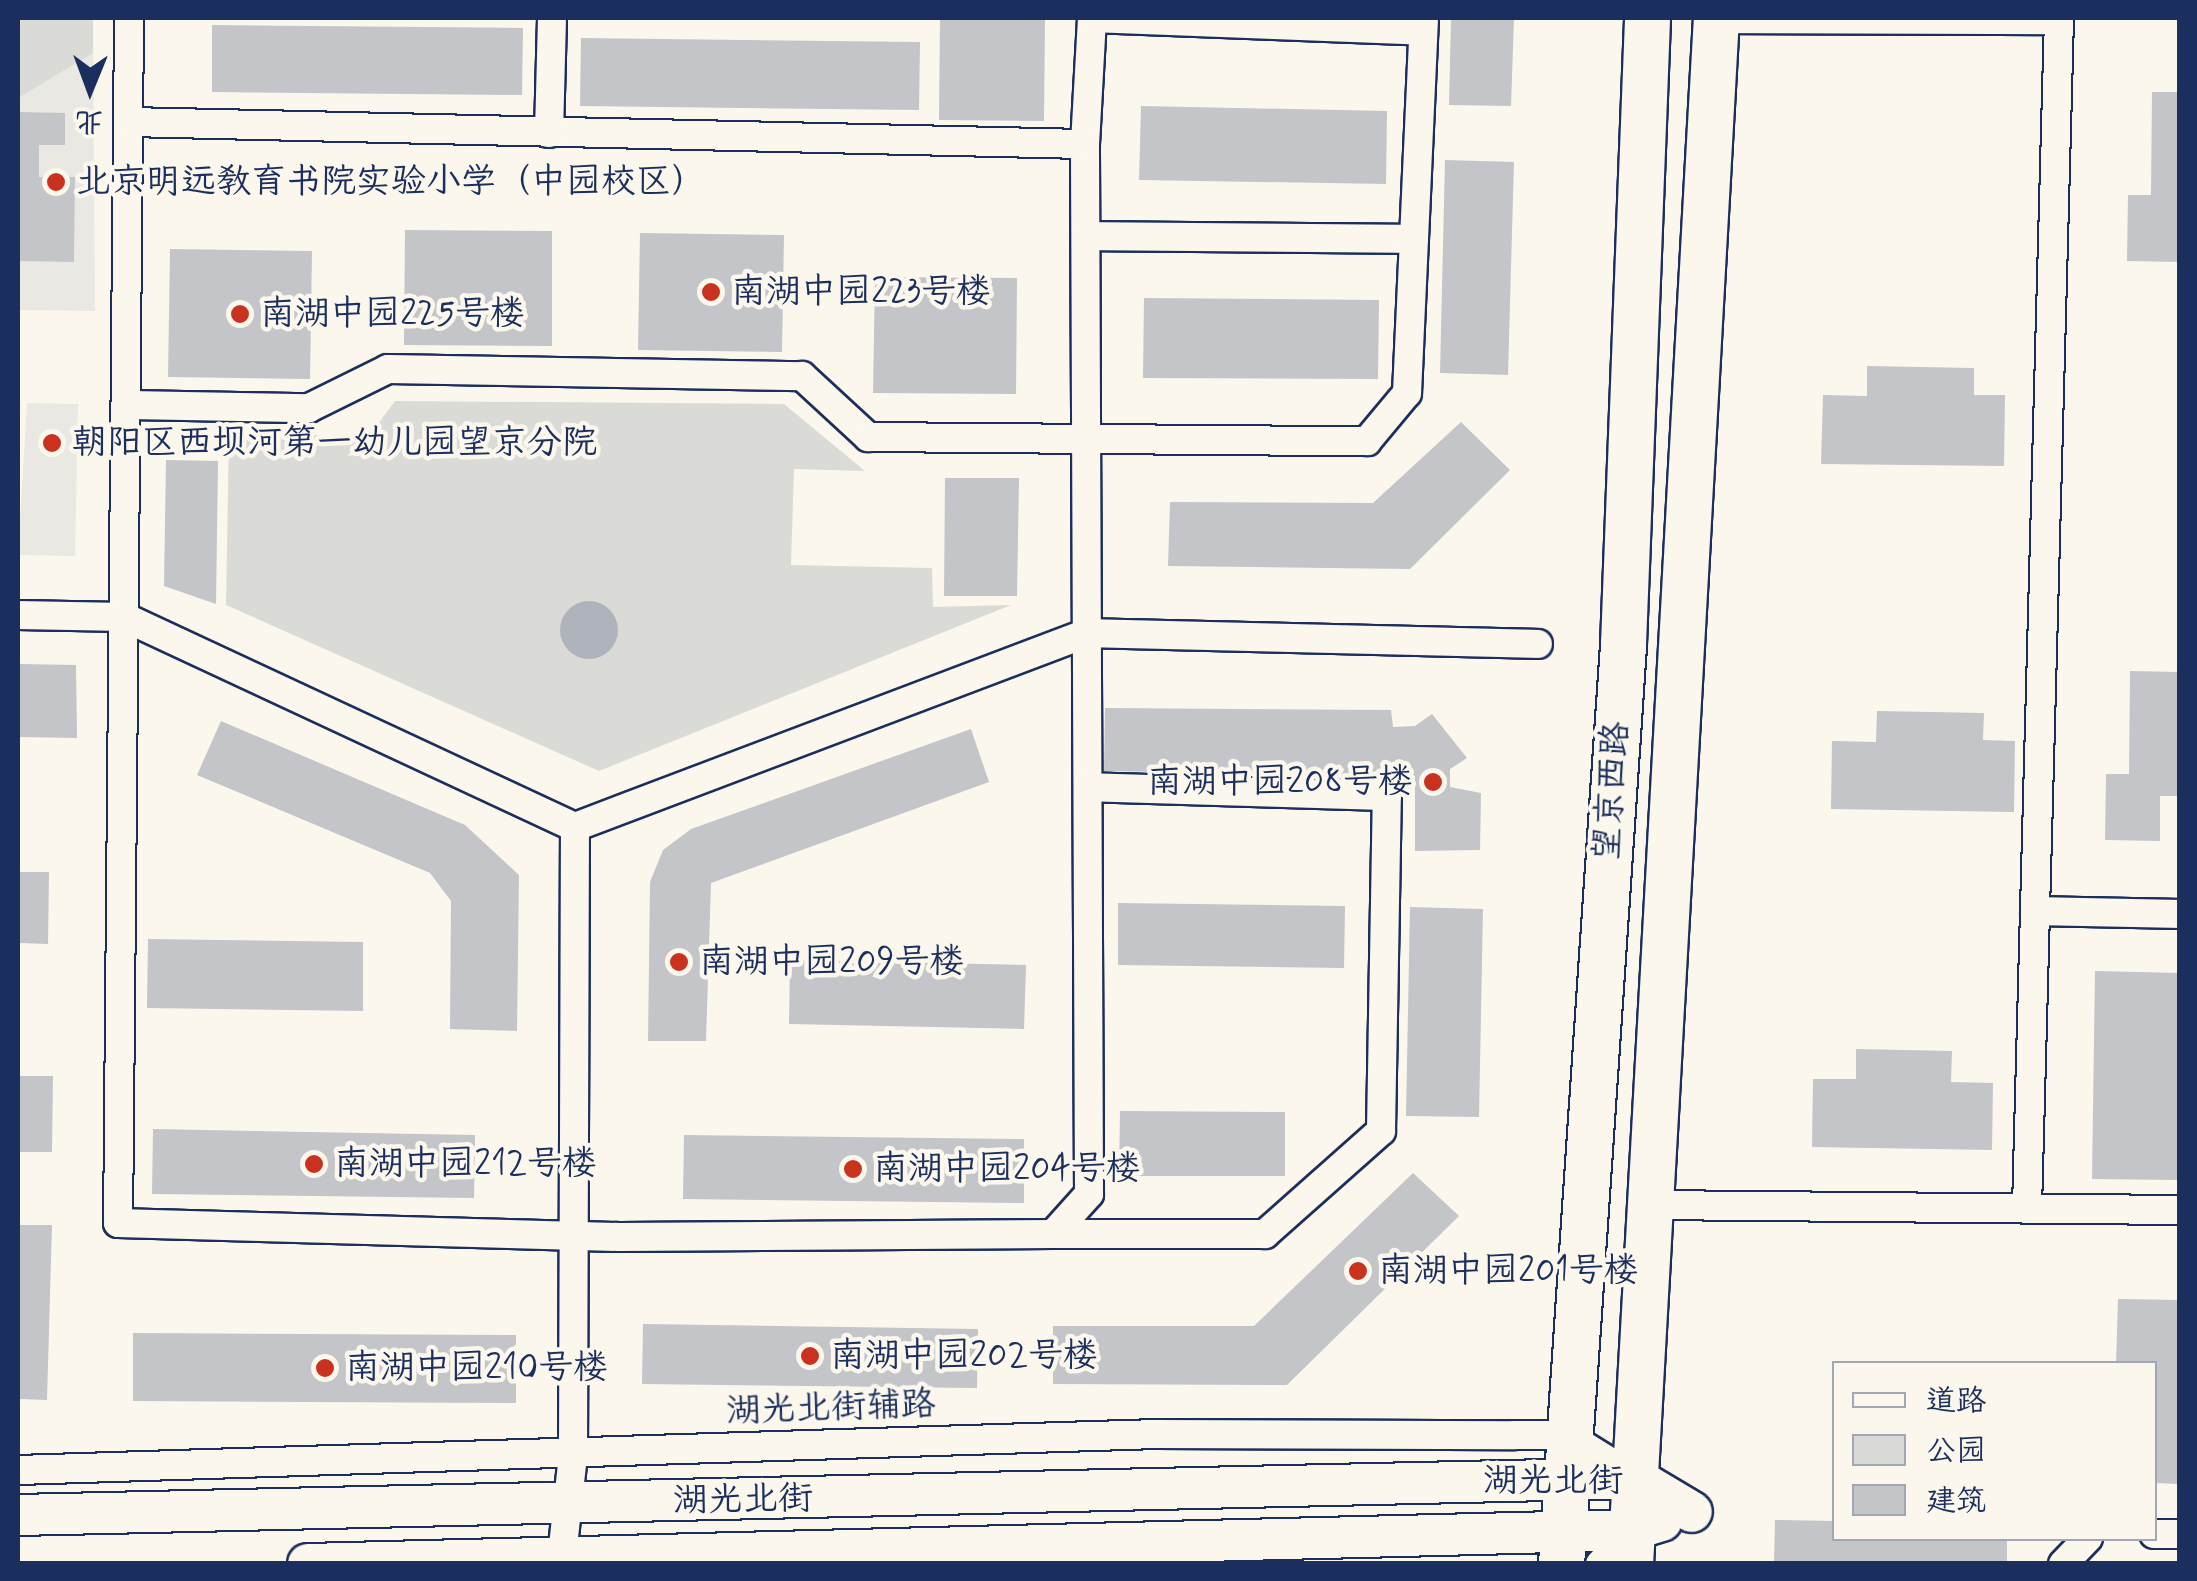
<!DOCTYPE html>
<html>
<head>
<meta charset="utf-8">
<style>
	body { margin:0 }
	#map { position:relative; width:2197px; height:1581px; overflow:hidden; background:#fbf7ec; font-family:Mynerve,"LXGW WenKai TC",sans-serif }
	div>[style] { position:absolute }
	.built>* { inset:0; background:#eae8e2 }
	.green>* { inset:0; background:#dadad7 }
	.water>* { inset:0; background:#afb3bb }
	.round { border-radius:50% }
	.building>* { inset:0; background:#c3c5c9 }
	.roads { filter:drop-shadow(2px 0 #1b2f5e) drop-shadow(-2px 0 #1b2f5e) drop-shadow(0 2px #1b2f5e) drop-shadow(0 -2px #1b2f5e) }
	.street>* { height:28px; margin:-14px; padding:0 14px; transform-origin:14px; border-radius:14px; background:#fbf7ec }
	.secondary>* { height:40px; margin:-20px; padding:0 20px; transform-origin:20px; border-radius:20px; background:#fbf7ec }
	.primary>* { height:45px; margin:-22.5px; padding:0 22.5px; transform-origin:22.5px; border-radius:22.5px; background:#fbf7ec }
	.dots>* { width:28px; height:28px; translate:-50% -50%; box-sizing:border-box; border:5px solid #fbf7ec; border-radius:50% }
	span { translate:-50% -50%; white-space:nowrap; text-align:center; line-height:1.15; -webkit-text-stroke:9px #fbf7ec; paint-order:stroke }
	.poi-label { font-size:35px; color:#1b2f5e }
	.left { translate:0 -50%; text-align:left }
	.right { translate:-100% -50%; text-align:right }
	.street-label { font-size:35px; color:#1b2f5e }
	.frame { position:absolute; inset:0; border:20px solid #1b2f5e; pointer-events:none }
	.legend { position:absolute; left:1832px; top:1361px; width:325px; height:180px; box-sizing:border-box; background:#fbf7ec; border:2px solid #a1a7b3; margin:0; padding:12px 18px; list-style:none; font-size:30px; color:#1b2f5e }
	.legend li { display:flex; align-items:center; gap:20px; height:50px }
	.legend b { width:50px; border:2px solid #a1a7b3 }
	.north { position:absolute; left:40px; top:40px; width:100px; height:100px; -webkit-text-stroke:8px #fbf7ec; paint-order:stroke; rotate:181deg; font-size:28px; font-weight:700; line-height:40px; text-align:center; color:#1b2f5e }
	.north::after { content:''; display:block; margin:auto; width:35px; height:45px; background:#1b2f5e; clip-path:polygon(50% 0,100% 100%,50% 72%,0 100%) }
</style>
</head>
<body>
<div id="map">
	<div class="built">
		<div style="clip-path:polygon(18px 18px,93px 18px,95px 311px,18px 310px)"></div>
		<div style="clip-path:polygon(27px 403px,78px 404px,75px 556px,18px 555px)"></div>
	</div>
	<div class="green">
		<div style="clip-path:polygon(18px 18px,93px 18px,93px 53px,18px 98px)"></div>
		<div style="clip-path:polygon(395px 401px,784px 404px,865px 471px,794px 469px,791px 565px,932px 568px,933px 607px,1011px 605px,599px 771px,226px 605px,229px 433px,369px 436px)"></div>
	</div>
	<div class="water">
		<div class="round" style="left:560px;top:601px;width:58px;height:58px"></div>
	</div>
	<div class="building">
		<div style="clip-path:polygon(940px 18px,1045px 18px,1044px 121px,939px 120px)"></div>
		<div style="clip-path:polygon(1451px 18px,1514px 18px,1511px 106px,1449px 105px)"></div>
		<div style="clip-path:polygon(212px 25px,523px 28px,522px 95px,212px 92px)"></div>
		<div style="clip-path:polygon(581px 38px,920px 42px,919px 110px,580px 106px)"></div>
		<div style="clip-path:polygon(2152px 92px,2180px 92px,2180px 262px,2127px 261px,2128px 195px,2151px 195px)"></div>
		<div style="clip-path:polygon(1141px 106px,1387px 111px,1386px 184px,1139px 180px)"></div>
		<div style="clip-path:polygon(18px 112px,65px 113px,65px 145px,39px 145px,39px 177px,75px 177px,74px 262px,18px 261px)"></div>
		<div style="clip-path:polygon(1445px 160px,1514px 162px,1508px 375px,1440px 373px)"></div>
		<div style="clip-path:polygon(405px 230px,552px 231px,552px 346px,404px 345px)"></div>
		<div style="clip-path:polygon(640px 233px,784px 235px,782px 352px,638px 350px)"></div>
		<div style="clip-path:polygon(170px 249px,312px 251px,310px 379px,168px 377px)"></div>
		<div style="clip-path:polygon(875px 277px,1017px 278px,1016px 394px,873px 393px)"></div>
		<div style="clip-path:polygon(1144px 298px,1379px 300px,1378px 379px,1143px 378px)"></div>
		<div style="clip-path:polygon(1867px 366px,1974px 368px,1974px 395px,2005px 395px,2004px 466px,1821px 464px,1823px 395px,1867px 396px)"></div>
		<div style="clip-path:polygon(1461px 422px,1510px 470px,1410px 569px,1168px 566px,1170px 502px,1373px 503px)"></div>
		<div style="clip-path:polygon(166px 460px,218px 461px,216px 604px,164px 586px)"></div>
		<div style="clip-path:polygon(945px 478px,1019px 478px,1017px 596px,944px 596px)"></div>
		<div style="clip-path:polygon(18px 664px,76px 665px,77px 738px,18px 737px)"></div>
		<div style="clip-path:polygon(2130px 671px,2180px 672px,2180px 796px,2160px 796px,2160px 841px,2105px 840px,2106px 774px,2129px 774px)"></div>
		<div style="clip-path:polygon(1105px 708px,1391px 710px,1393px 727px,1415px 726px,1432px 714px,1467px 758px,1450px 769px,1450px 787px,1481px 793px,1480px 850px,1415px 851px,1415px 776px,1104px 771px)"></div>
		<div style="clip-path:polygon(1877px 711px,1984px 713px,1983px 740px,2015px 741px,2014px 812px,1831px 809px,1832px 741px,1876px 742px)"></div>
		<div style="clip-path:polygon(221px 721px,465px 825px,519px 875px,517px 1031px,450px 1029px,451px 901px,430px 873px,197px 775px)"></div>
		<div style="clip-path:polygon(971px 729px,989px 782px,711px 883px,706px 1041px,648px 1041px,650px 882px,663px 850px,691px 829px)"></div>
		<div style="clip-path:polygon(18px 872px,49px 872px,48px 944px,18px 943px)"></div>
		<div style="clip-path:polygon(1118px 903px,1345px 906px,1344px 968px,1118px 965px)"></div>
		<div style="clip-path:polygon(1410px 907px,1483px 909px,1479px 1117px,1406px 1116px)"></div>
		<div style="clip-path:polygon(148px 939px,363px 942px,363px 1011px,147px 1008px)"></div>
		<div style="clip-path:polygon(790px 960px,1026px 965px,1024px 1029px,789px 1024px)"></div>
		<div style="clip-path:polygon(2095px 971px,2180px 973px,2180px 1180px,2092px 1179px)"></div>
		<div style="clip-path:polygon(1856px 1049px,1952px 1051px,1951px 1082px,1993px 1083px,1992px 1150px,1812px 1147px,1813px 1079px,1856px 1079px)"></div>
		<div style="clip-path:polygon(18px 1076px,53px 1076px,52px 1152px,18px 1152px)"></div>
		<div style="clip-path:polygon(1120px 1111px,1285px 1112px,1285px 1176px,1119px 1176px)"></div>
		<div style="clip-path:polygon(153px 1129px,475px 1135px,474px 1198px,152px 1194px)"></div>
		<div style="clip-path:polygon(684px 1135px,1024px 1139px,1024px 1203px,683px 1199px)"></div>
		<div style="clip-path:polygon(1413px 1173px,1459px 1216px,1287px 1385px,1053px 1384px,1053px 1326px,1254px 1326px)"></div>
		<div style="clip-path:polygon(18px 1225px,52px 1225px,47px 1400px,18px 1399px)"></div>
		<div style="clip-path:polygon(2118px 1299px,2180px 1300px,2180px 1484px,2154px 1483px,2154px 1364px,2116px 1364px)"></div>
		<div style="clip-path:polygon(643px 1324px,978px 1329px,977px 1388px,642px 1384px)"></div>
		<div style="clip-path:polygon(133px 1333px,516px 1335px,516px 1403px,133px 1401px)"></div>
		<div style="clip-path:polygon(1775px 1520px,1834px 1521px,1834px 1538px,2007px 1538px,2007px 1564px,1774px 1564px)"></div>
	</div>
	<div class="roads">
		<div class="street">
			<div style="left:129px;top:18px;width:1205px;rotate:90.52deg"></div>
			<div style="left:118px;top:1223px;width:502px;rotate:1.6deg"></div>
			<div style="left:620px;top:1237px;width:433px;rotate:-0.4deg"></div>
			<div style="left:1053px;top:1234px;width:54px;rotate:-48deg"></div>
			<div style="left:1089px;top:1194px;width:1050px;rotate:-90.22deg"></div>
			<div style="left:1085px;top:144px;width:126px;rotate:-86.8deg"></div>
			<div style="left:1092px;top:18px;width:331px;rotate:2.2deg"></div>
			<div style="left:1716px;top:19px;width:339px;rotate:0.2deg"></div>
			<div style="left:129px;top:122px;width:956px;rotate:1.32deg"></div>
			<div style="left:549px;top:133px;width:115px;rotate:-88.5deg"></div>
			<div style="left:1088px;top:236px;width:326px;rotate:0.5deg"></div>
			<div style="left:129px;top:405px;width:180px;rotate:1deg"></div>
			<div style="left:309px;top:408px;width:88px;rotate:-26.3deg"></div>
			<div style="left:388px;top:369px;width:414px;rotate:1deg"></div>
			<div style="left:802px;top:376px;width:90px;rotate:42.7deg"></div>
			<div style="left:868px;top:437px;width:499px;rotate:0.5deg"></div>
			<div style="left:1367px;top:441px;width:62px;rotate:-50.2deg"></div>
			<div style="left:1407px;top:393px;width:375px;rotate:-87.4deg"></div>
			<div style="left:18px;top:615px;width:106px;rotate:1.1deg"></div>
			<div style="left:124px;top:617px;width:497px;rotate:25deg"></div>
			<div style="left:575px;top:827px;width:548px;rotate:-20.75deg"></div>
			<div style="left:1087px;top:633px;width:451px;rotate:1.4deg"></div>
			<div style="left:2035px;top:911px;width:145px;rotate:1.2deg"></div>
			<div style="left:1650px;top:1205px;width:530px;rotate:0.54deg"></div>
			<div style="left:2027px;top:1208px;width:1190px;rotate:-88.46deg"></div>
			<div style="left:1053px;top:1234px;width:212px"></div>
			<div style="left:1265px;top:1234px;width:155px;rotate:-41.6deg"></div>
			<div style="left:1381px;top:1131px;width:335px;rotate:-89deg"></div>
			<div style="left:1387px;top:796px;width:299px;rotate:-178.3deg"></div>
			<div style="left:18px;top:1470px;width:1138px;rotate:-1.81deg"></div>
			<div style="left:1155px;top:1434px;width:360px;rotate:0.2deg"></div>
			<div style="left:1515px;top:1435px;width:52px"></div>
			<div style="left:1567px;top:1435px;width:79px;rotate:32.1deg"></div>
			<div style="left:2154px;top:1534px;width:26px"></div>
			<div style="left:561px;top:1564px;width:110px;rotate:-83.7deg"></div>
			<div style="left:573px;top:1455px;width:628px;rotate:-89.82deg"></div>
			<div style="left:1600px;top:1564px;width:47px;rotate:-46.7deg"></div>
			<div style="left:2063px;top:1564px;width:36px;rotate:-46deg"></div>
		</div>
		<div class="secondary">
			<div style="left:18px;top:1515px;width:1617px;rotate:-1.31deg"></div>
			<div style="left:1635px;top:1478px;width:66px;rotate:30.8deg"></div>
			<div style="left:308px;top:1564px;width:1324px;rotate:-1.47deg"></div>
			<div style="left:1632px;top:1530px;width:31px;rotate:-17deg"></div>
		</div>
		<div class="primary">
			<div style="left:1561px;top:1564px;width:922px;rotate:-86.14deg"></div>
			<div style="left:1623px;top:644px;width:626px;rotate:-87.8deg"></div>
			<div style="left:1630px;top:1564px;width:1548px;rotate:-86.82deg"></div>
		</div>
	</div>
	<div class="dots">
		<div style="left:56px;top:182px;background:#c8321e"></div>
		<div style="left:711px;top:292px;background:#c8321e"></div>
		<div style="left:240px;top:314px;background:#c8321e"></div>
		<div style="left:52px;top:443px;background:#c8321e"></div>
		<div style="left:1433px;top:782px;background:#c8321e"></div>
		<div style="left:679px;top:962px;background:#c8321e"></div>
		<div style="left:314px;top:1164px;background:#c8321e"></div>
		<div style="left:853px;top:1169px;background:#c8321e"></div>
		<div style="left:1358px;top:1271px;background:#c8321e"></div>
		<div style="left:810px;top:1356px;background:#c8321e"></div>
		<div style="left:325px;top:1368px;background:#c8321e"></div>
	</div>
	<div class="poi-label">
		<span class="left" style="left:76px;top:182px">北京明远教育书院实验小学（中园校区）</span>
		<span class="left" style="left:731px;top:292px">南湖中园223号楼</span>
		<span class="left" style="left:260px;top:314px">南湖中园225号楼</span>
		<span class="left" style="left:72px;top:443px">朝阳区西坝河第一幼儿园望京分院</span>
		<span class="right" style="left:1413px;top:782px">南湖中园208号楼</span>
		<span class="left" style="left:699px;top:962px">南湖中园209号楼</span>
		<span class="left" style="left:334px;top:1164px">南湖中园212号楼</span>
		<span class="left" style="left:873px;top:1169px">南湖中园204号楼</span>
		<span class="left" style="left:1378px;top:1271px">南湖中园201号楼</span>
		<span class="left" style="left:830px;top:1356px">南湖中园202号楼</span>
		<span class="left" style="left:345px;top:1368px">南湖中园210号楼</span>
	</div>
	<div class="street-label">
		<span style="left:1612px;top:791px;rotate:-86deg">望京西路</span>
		<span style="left:831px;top:1408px;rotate:-2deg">湖光北街辅路</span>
		<span style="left:1553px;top:1481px">湖光北街</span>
		<span style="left:743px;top:1500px;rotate:-1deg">湖光北街</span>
	</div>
	<div class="frame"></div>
	<ul class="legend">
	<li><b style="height:12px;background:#fbf7ec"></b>道路</li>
	<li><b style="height:28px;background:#dadad7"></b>公园</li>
	<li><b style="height:28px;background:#c3c5c9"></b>建筑</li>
	</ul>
	<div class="north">北</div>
</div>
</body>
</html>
